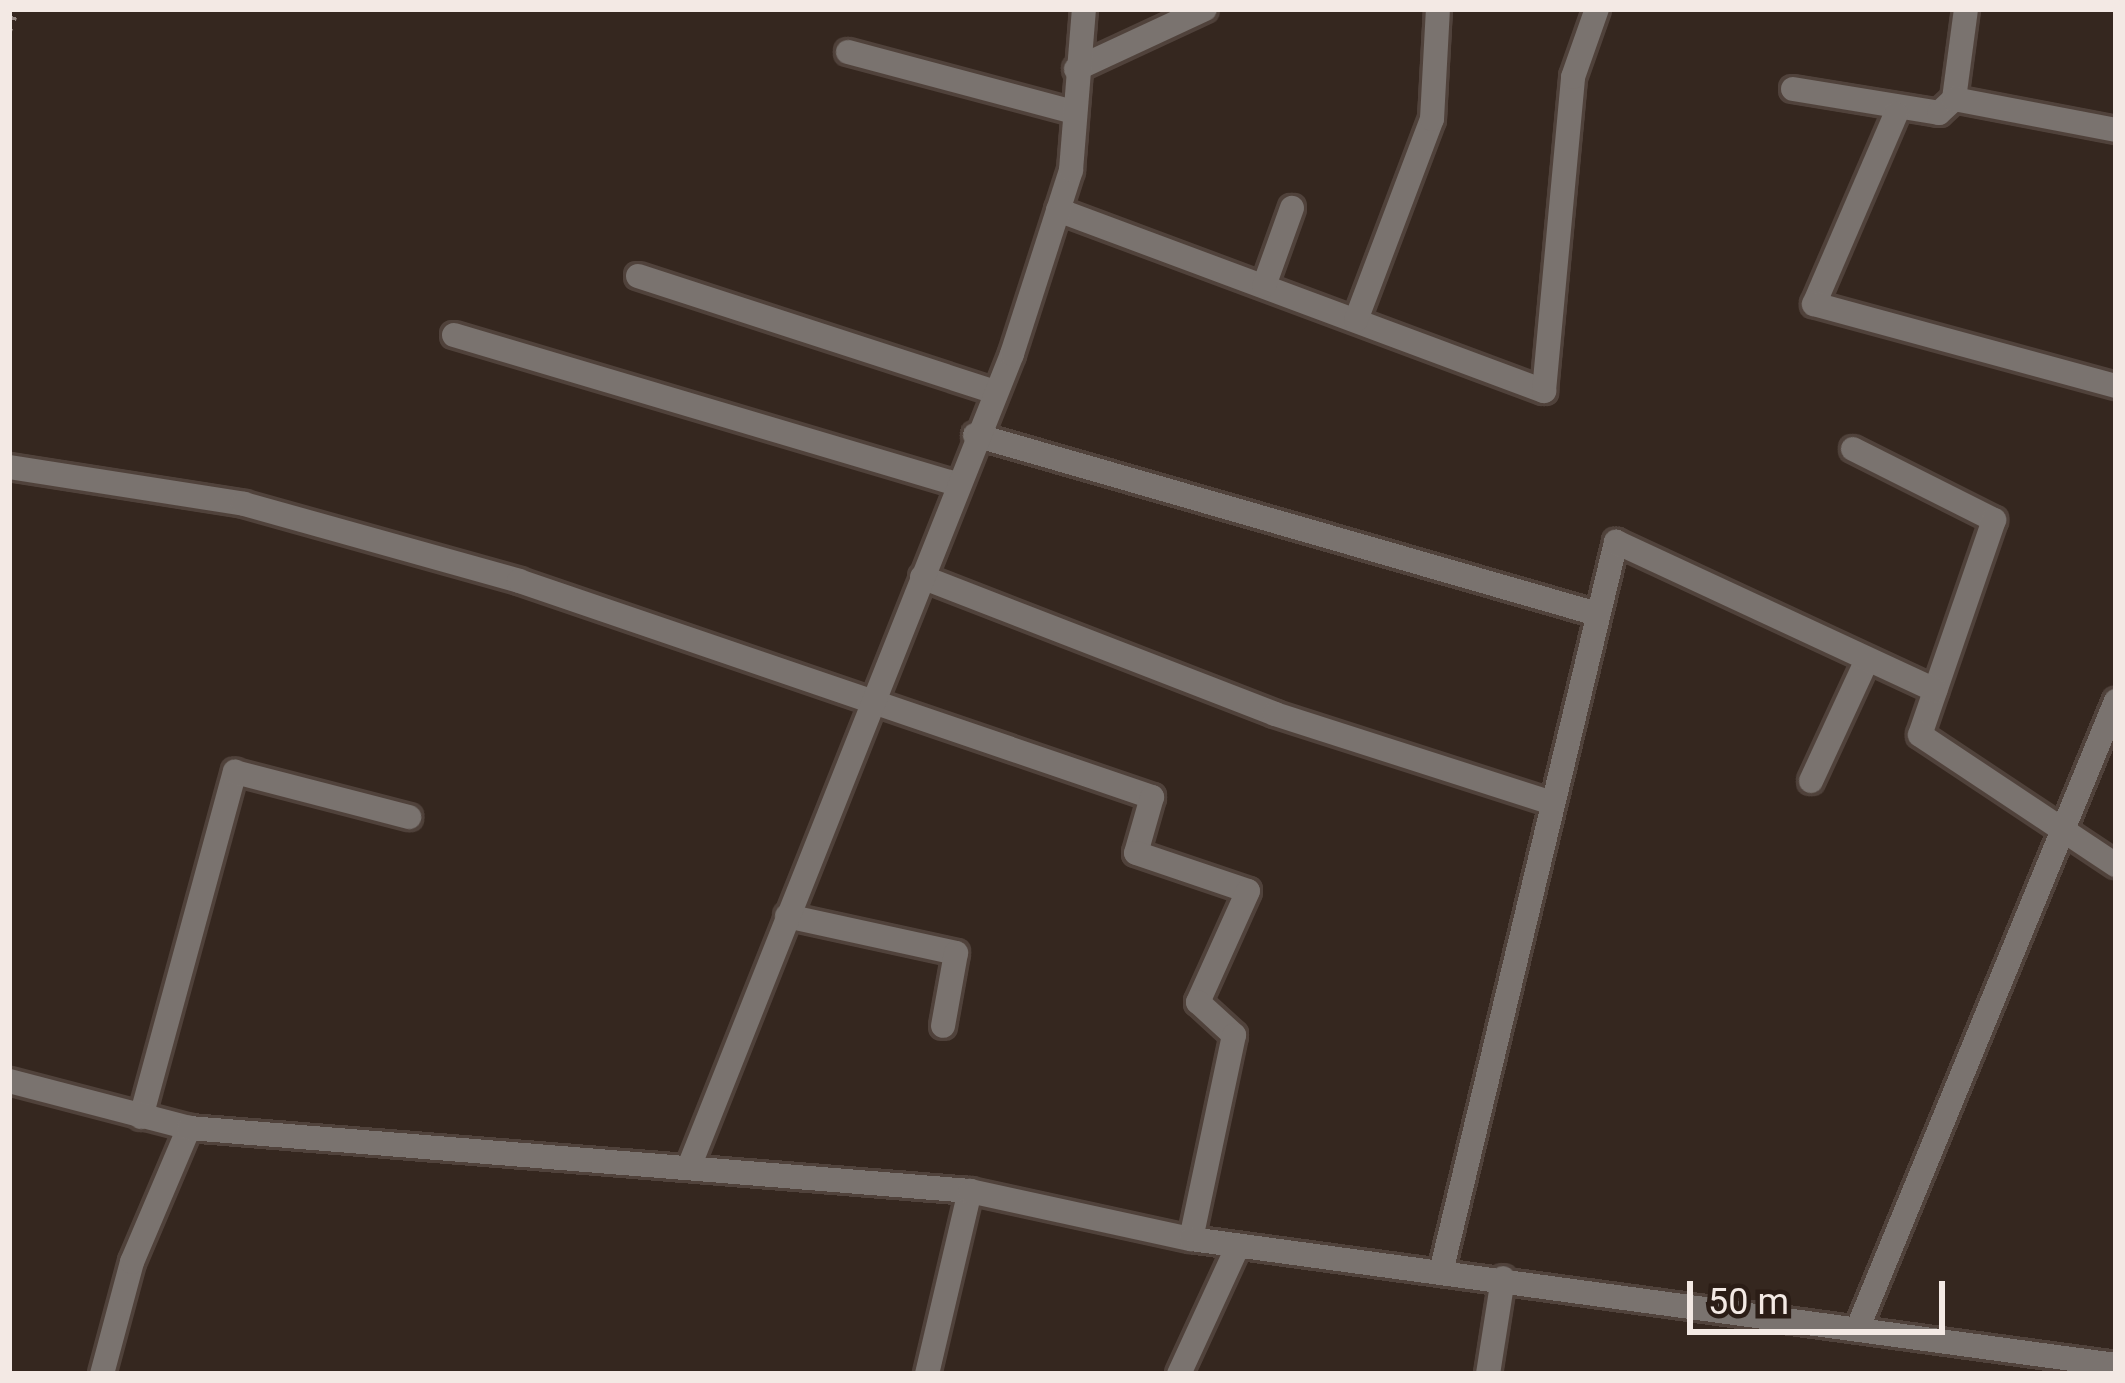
<!DOCTYPE html>
<html>
<head>
<meta charset="utf-8">
<style>
	body { margin:0 }
	#map { position:relative; width:2125px; height:1383px; overflow:hidden; background:#35271f; font-family:Roboto,sans-serif }
	div>[style] { position:absolute }
	.path>* { height:6px; margin-top:-3px; transform-origin:0; background:repeating-linear-gradient(90deg,#948882 0 3px,transparent 0 12px) }
	.roads { filter:drop-shadow(3px 0 #50423b) drop-shadow(-3px 0 #50423b) drop-shadow(0 3px #50423b) drop-shadow(0 -3px #50423b) }
	.minor>* { height:24px; margin:-12px; padding:0 12px; transform-origin:12px; border-radius:12px; background:#7a736f }
	.tertiary>* { height:24px; margin:-12px; padding:0 12px; transform-origin:12px; border-radius:12px; background:#7a736f }
	span { translate:-50% -50%; white-space:nowrap; text-align:center; line-height:1.15; -webkit-text-stroke:10px #2b1d16; paint-order:stroke }
	.frame { position:absolute; inset:0; border:12px solid #f3e9e4; pointer-events:none }
	.scale { position:absolute; left:1687px; top:1281px; width:258px; height:54px; box-sizing:border-box; border:6px solid #f3e9e4; border-top:0; padding-left:15px; font-size:36px; line-height:42px; white-space:nowrap; color:#f3e9e4; -webkit-text-stroke:9px #2b1d16; paint-order:stroke }
</style>
</head>
<body>
<div id="map">
	<div class="path">
		<div style="left:9px;top:31px;width:23px;rotate:-70deg"></div>
	</div>
	<div class="roads">
		<div class="minor">
			<div style="left:848px;top:52px;width:233px;rotate:14.9deg"></div>
			<div style="left:1076px;top:69px;width:142px;rotate:-24.9deg"></div>
			<div style="left:1793px;top:89px;width:148px;rotate:9.3deg"></div>
			<div style="left:1939px;top:113px;width:21px;rotate:-43deg"></div>
			<div style="left:1954px;top:99px;width:91px;rotate:-82.4deg"></div>
			<div style="left:1954px;top:99px;width:165px;rotate:10.8deg"></div>
			<div style="left:1896px;top:114px;width:207px;rotate:113.3deg"></div>
			<div style="left:1814px;top:304px;width:313px;rotate:15.2deg"></div>
			<div style="left:1058px;top:210px;width:519px;rotate:20.43deg"></div>
			<div style="left:1544px;top:391px;width:315px;rotate:-84.7deg"></div>
			<div style="left:1573px;top:77px;width:72px;rotate:-70.6deg"></div>
			<div style="left:638px;top:276px;width:375px;rotate:18deg"></div>
			<div style="left:1264px;top:286px;width:83px;rotate:-70.3deg"></div>
			<div style="left:1356px;top:320px;width:215px;rotate:-69.3deg"></div>
			<div style="left:1432px;top:119px;width:110px;rotate:-86.9deg"></div>
			<div style="left:454px;top:335px;width:520px;rotate:16.52deg"></div>
			<div style="left:975px;top:435px;width:647px;rotate:16.05deg"></div>
			<div style="left:1853px;top:449px;width:158px;rotate:26.7deg"></div>
			<div style="left:1994px;top:520px;width:227px;rotate:109deg"></div>
			<div style="left:1920px;top:735px;width:235px;rotate:33.6deg"></div>
			<div style="left:9px;top:467px;width:238px;rotate:8.9deg"></div>
			<div style="left:244px;top:504px;width:286px;rotate:15.6deg"></div>
			<div style="left:519px;top:581px;width:669px;rotate:18.84deg"></div>
			<div style="left:1152px;top:797px;width:58px;rotate:105.9deg"></div>
			<div style="left:1136px;top:853px;width:118px;rotate:18.7deg"></div>
			<div style="left:1248px;top:891px;width:122px;rotate:114.2deg"></div>
			<div style="left:1198px;top:1002px;width:49px;rotate:42.5deg"></div>
			<div style="left:1234px;top:1035px;width:208px;rotate:101.9deg"></div>
			<div style="left:922px;top:577px;width:379px;rotate:21.2deg"></div>
			<div style="left:1275px;top:714px;width:291px;rotate:17.8deg"></div>
			<div style="left:1811px;top:781px;width:133px;rotate:-65.2deg"></div>
			<div style="left:787px;top:916px;width:173px;rotate:12.3deg"></div>
			<div style="left:956px;top:953px;width:74px;rotate:100.1deg"></div>
			<div style="left:141px;top:1117px;width:358px;rotate:-74.8deg"></div>
			<div style="left:235px;top:772px;width:180px;rotate:14.5deg"></div>
			<div style="left:689px;top:1167px;width:875px;rotate:-68.33deg"></div>
			<div style="left:1012px;top:354px;width:193px;rotate:-72.2deg"></div>
			<div style="left:1071px;top:170px;width:162px;rotate:-85.4deg"></div>
			<div style="left:1441px;top:1272px;width:751px;rotate:-76.52deg"></div>
			<div style="left:1616px;top:542px;width:352px;rotate:24.9deg"></div>
			<div style="left:1859px;top:1325px;width:675px;rotate:-67.62deg"></div>
			<div style="left:102px;top:1374px;width:116px;rotate:-75deg"></div>
			<div style="left:132px;top:1262px;width:146px;rotate:-67deg"></div>
			<div style="left:927px;top:1374px;width:188px;rotate:-76.8deg"></div>
			<div style="left:1179px;top:1374px;width:141px;rotate:-65.3deg"></div>
			<div style="left:1488px;top:1374px;width:97px;rotate:-81.1deg"></div>
		</div>
		<div class="tertiary">
			<div style="left:9px;top:1081px;width:186px;rotate:14.6deg"></div>
			<div style="left:189px;top:1128px;width:784px;rotate:4.61deg"></div>
			<div style="left:970px;top:1191px;width:226px;rotate:12.3deg"></div>
			<div style="left:1191px;top:1239px;width:934px;rotate:7.76deg"></div>
		</div>
	</div>
	<div class="frame"></div>
	<div class="scale">50 m</div>
</div>
</body>
</html>
